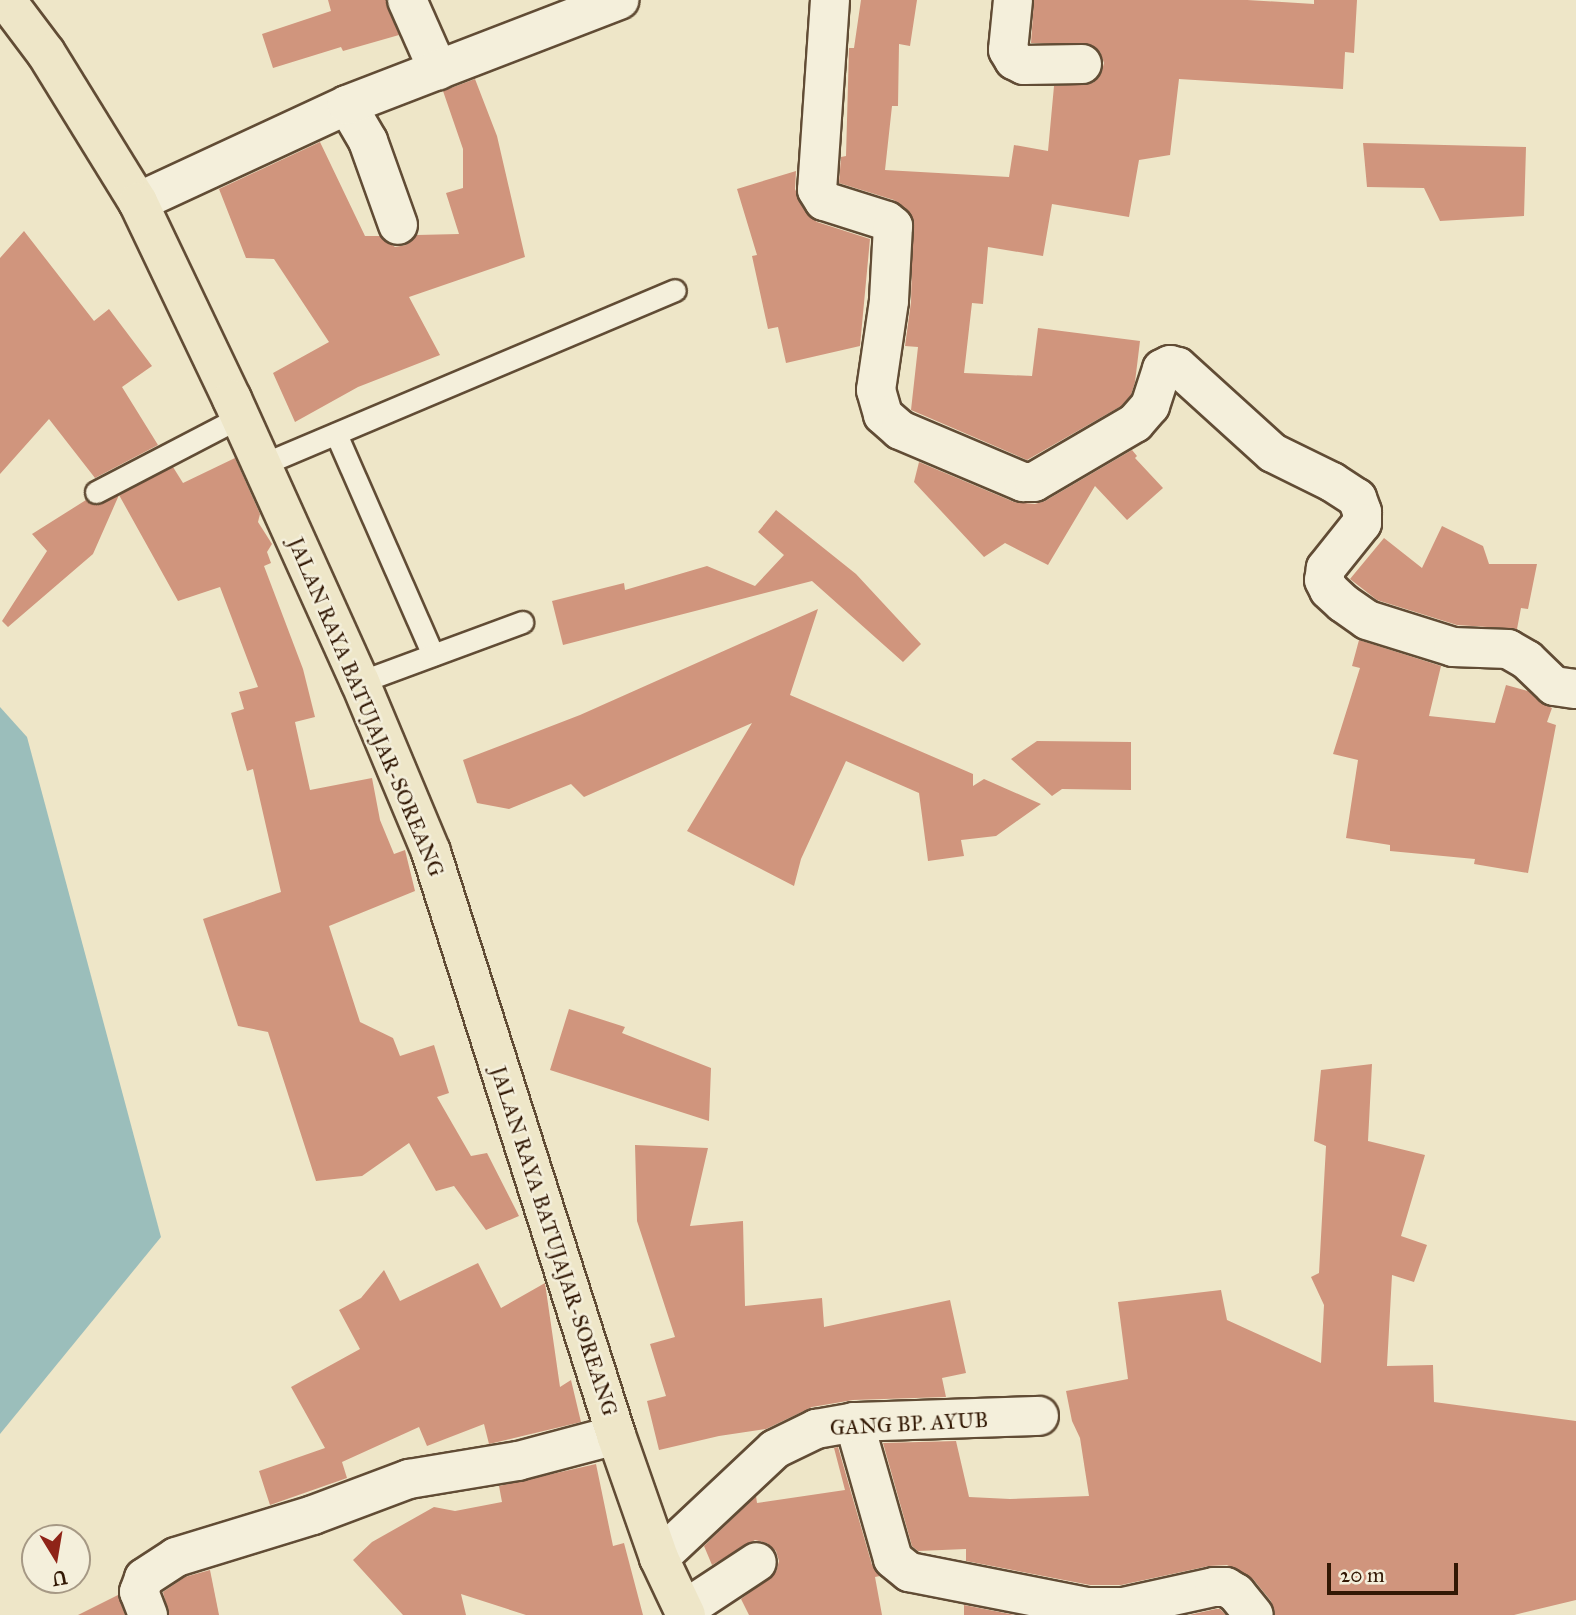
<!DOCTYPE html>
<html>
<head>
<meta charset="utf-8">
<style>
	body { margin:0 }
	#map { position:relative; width:1576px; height:1615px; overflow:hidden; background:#eee6c8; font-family:"IM FELL Great Primer",serif }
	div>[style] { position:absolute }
	.water>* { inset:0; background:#9bbebb }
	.building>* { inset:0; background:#d0957d }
	.roads { filter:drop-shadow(2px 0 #614c35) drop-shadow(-2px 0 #614c35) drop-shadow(0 2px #614c35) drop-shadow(0 -2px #614c35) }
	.lane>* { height:21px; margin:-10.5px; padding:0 10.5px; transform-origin:10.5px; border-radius:10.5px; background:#f4efdb }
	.street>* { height:38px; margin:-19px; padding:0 19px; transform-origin:19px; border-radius:19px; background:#f4efdb }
	.secondary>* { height:38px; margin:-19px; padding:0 19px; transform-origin:19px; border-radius:19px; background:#f4efdb }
	.highway>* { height:38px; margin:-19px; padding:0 19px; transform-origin:19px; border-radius:19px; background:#eee6c8 }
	span { translate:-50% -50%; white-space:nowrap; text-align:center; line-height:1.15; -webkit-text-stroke:5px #f4efdb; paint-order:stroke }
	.street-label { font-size:21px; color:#321804 }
	.north { position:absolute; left:21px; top:1524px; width:70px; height:70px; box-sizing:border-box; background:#f4efdb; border:2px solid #a69985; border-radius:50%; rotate:169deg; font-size:19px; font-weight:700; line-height:28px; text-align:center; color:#321804 }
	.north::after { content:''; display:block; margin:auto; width:24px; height:32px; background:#8f2418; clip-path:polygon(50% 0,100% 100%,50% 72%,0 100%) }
	.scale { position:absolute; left:1327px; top:1563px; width:131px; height:32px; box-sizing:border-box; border:4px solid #321804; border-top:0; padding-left:9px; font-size:21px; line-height:24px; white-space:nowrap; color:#321804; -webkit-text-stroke:5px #f4efdb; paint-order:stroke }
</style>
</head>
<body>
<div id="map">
	<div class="water">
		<div style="clip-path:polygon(0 707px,27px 737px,161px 1237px,0 1434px)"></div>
	</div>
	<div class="building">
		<div style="clip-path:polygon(328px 0,386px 0,399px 35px,343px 51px,341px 47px,273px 68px,262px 34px,331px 11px)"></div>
		<div style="clip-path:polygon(861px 0,917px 0,910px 46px,899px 44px,898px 106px,892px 106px,885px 170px,1009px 177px,1014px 145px,1048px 151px,1054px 86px,1093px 83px,1101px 74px,1104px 63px,1100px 52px,1092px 45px,1031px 43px,1034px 0,1247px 0,1314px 4px,1314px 0,1357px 0,1354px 53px,1345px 52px,1343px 89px,1179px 79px,1170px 155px,1139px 160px,1129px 217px,1052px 204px,1043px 256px,988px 247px,983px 304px,972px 303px,964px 373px,1032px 376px,1038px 328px,1140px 341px,1135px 382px,1131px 395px,1121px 406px,1027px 460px,911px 410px,918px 347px,905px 346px,911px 302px,913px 218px,894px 200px,839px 183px,841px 157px,846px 156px,849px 48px,854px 48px)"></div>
		<div style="clip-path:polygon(475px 79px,497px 136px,525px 257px,409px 297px,440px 355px,358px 387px,295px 422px,273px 373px,329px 342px,274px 259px,246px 258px,219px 189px,320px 142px,365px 236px,380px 236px,395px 247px,406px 245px,417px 235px,459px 234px,446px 193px,463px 188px,463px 149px,443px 91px)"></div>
		<div style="clip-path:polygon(1363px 143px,1526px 147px,1524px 216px,1440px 221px,1424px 188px,1367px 187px)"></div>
		<div style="clip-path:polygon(796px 171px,795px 189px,806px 213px,817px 222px,870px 239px,860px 346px,786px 363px,778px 327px,768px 329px,752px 256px,757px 255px,737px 189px)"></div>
		<div style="clip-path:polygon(24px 231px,94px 321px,109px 309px,152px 366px,122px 387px,158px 445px,95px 478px,49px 419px,0 474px,0 258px)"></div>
		<div style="clip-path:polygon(1132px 450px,1137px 456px,1135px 458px,1163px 488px,1127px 520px,1095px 486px,1048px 565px,1005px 543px,984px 557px,914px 482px,919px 462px,1014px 502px,1035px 504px,1045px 501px)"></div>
		<div style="clip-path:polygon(235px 458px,260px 514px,258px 522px,272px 544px,267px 552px,271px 563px,264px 566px,303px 669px,315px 717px,295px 722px,310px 790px,372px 778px,380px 820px,394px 854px,405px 850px,415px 891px,329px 926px,360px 1022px,393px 1038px,400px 1056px,434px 1045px,449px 1093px,437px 1097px,471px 1156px,487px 1153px,519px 1216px,486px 1230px,454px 1186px,436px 1191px,409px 1143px,362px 1176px,316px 1181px,268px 1032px,238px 1026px,203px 919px,281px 892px,253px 769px,247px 771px,231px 713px,244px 709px,239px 692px,258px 687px,220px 587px,178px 601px,119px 495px,93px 554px,8px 627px,2px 621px,47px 551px,32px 534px,86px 500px,95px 505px,101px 504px,173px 467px,183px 483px)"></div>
		<div style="clip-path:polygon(776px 510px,856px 574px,921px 644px,903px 662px,812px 581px,563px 645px,552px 601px,624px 583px,625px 590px,707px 566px,755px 586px,784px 555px,758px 532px)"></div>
		<div style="clip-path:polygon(1442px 526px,1483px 546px,1489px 564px,1537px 564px,1528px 609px,1521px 608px,1517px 629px,1457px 625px,1377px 600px,1350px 579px,1384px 538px,1422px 568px)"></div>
		<div style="clip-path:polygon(818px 609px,790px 695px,973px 774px,973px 786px,984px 779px,1041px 804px,996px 836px,961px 840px,964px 856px,928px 861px,919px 793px,846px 761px,801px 859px,794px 886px,687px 831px,752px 723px,584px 797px,571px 784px,509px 809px,477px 803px,463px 760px,580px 715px)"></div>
		<div style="clip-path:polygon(1359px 640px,1441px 666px,1429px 716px,1495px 723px,1506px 685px,1528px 691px,1540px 702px,1552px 708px,1547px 722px,1556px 725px,1528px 873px,1474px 864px,1475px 859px,1390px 851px,1390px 845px,1346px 838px,1358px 760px,1333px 754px,1360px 668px,1352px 666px)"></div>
		<div style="clip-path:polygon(1037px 741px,1131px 742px,1131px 790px,1062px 789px,1052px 796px,1011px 759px)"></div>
		<div style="clip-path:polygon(569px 1009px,625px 1027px,622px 1033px,711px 1068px,709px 1121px,550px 1070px)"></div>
		<div style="clip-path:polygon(1372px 1064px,1368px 1141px,1425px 1155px,1401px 1236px,1427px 1245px,1414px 1282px,1392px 1275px,1387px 1366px,1433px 1365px,1434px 1402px,1576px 1421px,1576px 1600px,1514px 1615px,1275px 1615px,1271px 1601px,1253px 1579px,1227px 1565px,1209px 1566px,1121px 1585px,1090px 1585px,966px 1561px,966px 1549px,918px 1551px,912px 1546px,883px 1443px,956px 1441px,969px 1497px,1010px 1499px,1089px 1496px,1080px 1438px,1072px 1421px,1066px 1391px,1128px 1379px,1118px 1302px,1221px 1290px,1227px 1320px,1321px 1363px,1324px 1305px,1311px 1277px,1319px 1273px,1326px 1146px,1314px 1141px,1321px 1070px)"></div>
		<div style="clip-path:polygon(635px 1145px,708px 1148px,690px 1226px,743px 1221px,745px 1306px,822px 1298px,824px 1327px,950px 1300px,966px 1373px,942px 1378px,946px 1397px,853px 1400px,812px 1407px,766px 1429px,719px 1436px,659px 1450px,647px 1401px,666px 1396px,650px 1344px,675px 1337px,637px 1221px)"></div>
		<div style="clip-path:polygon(478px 1263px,501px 1308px,545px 1283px,560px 1387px,571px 1380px,581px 1422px,489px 1444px,484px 1424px,427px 1446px,419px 1427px,342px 1462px,347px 1478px,270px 1505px,259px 1471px,325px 1448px,291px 1387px,360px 1349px,339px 1310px,361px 1298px,384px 1270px,400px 1301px)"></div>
		<div style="clip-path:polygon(838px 1447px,872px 1565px,880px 1576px,875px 1577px,882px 1615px,749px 1615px,741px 1599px,776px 1572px,779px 1561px,776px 1551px,767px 1543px,755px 1540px,712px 1565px,704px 1546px,756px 1496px,757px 1503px,845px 1490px,834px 1448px)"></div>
		<div style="clip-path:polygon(596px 1464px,613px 1546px,624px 1543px,643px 1615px,526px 1615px,461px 1594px,466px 1615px,403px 1615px,353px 1560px,372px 1542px,434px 1507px,455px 1511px,502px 1502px,499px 1486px)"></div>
		<div style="clip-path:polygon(210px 1570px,219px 1615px,169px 1615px,163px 1592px,185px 1577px)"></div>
		<div style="clip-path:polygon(118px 1595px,125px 1615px,78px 1615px)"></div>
		<div style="clip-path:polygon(964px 1605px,1015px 1615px,964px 1615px)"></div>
		<div style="clip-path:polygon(1220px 1609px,1226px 1615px,1189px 1615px,1216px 1609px)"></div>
	</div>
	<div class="roads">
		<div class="lane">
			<div style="left:336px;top:434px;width:241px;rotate:66.3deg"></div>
			<div style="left:261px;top:465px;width:449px;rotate:-22.9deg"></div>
			<div style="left:96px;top:492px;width:162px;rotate:-27.5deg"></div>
			<div style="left:360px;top:682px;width:173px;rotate:-20.3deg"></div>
		</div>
		<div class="street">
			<div style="left:407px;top:0;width:77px;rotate:66.1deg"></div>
			<div style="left:830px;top:0;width:190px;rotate:93.9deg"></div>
			<div style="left:817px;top:190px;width:13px;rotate:58deg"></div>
			<div style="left:824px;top:201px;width:66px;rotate:17.6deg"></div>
			<div style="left:887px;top:221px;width:8px;rotate:40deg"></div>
			<div style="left:893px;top:226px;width:75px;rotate:93.1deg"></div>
			<div style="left:889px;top:301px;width:90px;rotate:98.3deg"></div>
			<div style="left:876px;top:390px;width:26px;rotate:74deg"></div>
			<div style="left:883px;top:415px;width:23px;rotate:41deg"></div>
			<div style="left:900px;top:430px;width:134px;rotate:22.9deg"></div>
			<div style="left:1023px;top:482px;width:11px"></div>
			<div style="left:1034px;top:482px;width:117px;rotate:-30.3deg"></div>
			<div style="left:1135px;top:423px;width:23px;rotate:-49deg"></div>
			<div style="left:1150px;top:406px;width:39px;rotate:-72deg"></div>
			<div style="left:1162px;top:369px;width:9px;rotate:-27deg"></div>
			<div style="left:1170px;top:365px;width:8px;rotate:14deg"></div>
			<div style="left:1178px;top:367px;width:128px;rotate:42.2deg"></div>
			<div style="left:1273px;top:453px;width:66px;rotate:26.2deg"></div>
			<div style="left:1332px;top:482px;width:30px;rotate:33deg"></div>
			<div style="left:1357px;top:498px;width:15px;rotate:70deg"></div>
			<div style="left:1362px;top:512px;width:11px;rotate:90deg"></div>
			<div style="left:1362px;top:523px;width:58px;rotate:128.7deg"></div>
			<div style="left:1326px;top:568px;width:12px;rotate:99deg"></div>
			<div style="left:1324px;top:580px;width:11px;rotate:63deg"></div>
			<div style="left:1329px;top:590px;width:19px;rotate:43deg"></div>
			<div style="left:1343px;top:603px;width:29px;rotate:35deg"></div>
			<div style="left:1367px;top:620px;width:90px;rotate:17.4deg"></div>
			<div style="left:1453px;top:647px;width:55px;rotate:2.1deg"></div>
			<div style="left:1508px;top:649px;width:22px;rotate:30deg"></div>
			<div style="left:1527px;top:660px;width:37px;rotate:44deg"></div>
			<div style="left:1554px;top:686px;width:22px;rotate:8deg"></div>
			<div style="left:1013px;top:0;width:50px;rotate:95.7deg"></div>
			<div style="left:1008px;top:50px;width:12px;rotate:59deg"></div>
			<div style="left:1014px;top:60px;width:11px;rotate:27deg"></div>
			<div style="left:1024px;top:65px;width:58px;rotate:-1deg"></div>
			<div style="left:347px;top:105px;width:42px;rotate:59.7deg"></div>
			<div style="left:368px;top:141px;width:89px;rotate:70.3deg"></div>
			<div style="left:854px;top:1422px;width:142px;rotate:74.1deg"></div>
			<div style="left:893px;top:1559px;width:21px;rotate:39deg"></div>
			<div style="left:909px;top:1572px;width:182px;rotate:11.1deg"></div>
			<div style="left:1088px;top:1607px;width:35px"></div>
			<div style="left:1123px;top:1607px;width:93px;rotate:-12.4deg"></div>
			<div style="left:1214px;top:1587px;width:12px"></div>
			<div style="left:1226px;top:1587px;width:12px;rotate:31deg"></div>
			<div style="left:1236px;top:1593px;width:28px;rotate:51deg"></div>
			<div style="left:659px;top:1558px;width:159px;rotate:-43.2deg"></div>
			<div style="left:775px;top:1449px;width:46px;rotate:-26deg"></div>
			<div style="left:816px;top:1429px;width:39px;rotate:-10deg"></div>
			<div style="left:854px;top:1422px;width:185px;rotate:-1.9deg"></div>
			<div style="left:684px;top:1610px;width:87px;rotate:-33.3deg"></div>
			<div style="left:148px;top:1615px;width:25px;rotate:-111deg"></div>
			<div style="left:139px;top:1592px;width:15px;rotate:-70deg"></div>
			<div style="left:144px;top:1578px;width:38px;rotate:-33deg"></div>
			<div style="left:176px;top:1557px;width:143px;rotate:-17deg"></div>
			<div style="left:313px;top:1515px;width:103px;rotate:-20.6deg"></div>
			<div style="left:409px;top:1479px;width:110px;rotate:-9.4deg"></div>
			<div style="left:518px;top:1461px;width:101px;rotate:-14.9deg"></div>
		</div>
		<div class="secondary">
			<div style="left:138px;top:202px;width:230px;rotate:-24.9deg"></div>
			<div style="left:347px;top:105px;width:292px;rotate:-21.1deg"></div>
		</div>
		<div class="highway">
			<div style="left:6px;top:0;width:66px;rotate:53deg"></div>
			<div style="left:46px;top:53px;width:175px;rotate:58.3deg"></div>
			<div style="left:138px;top:202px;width:218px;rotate:64.5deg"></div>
			<div style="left:232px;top:399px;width:311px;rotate:65.7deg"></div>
			<div style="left:360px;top:682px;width:184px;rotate:67.3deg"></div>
			<div style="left:431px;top:852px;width:612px;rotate:72.39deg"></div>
			<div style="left:616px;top:1435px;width:130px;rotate:70.7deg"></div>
			<div style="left:659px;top:1558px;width:63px;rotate:64.7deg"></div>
		</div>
	</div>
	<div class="street-label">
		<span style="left:366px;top:707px;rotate:67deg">JALAN RAYA BATUJAJAR-SOREANG</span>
		<span style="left:554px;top:1241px;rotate:72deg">JALAN RAYA BATUJAJAR-SOREANG</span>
		<span style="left:909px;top:1424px;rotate:-3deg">GANG BP. AYUB</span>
	</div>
	<div class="north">U</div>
	<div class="scale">20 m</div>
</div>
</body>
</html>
